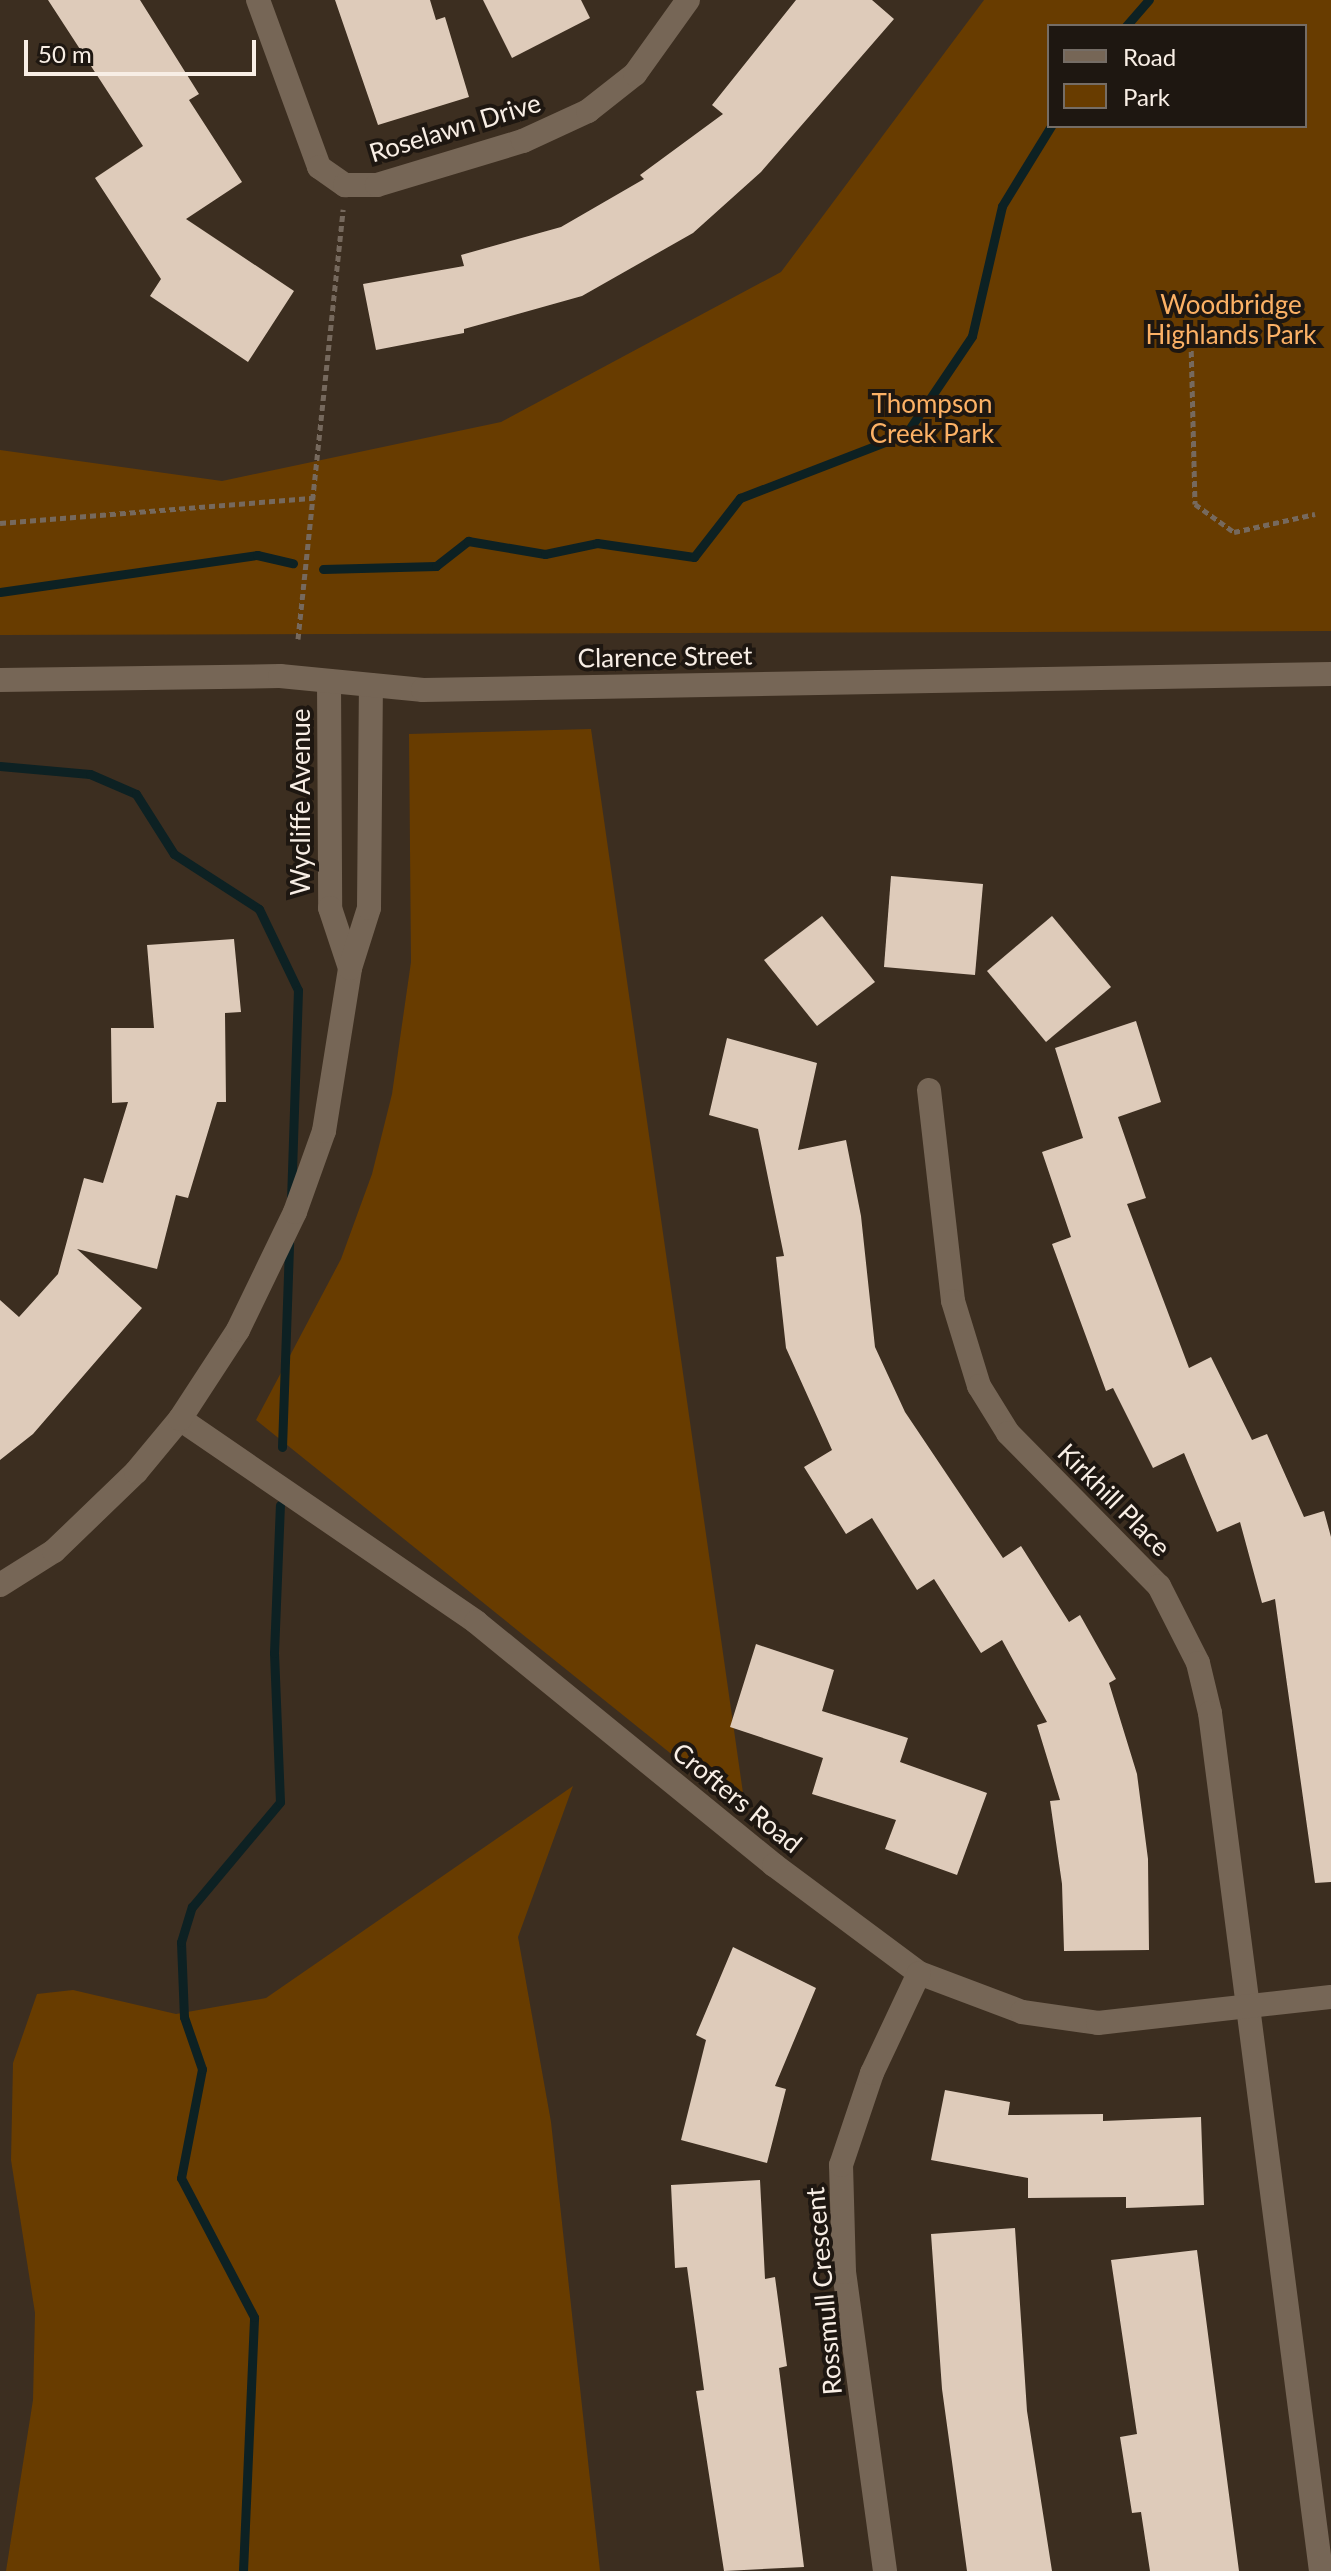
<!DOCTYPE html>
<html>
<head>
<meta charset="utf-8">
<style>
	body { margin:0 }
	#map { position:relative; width:1331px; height:2571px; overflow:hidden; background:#3c2e20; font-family:Lato,sans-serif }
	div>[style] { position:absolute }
	.green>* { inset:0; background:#683c00 }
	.stream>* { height:9px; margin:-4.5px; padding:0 4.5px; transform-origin:4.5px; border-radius:4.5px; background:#0d2123 }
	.building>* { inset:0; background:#decbba }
	.path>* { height:5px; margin-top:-2.5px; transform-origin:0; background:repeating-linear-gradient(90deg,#76695d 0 6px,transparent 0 10px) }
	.street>* { height:24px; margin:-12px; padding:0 12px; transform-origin:12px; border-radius:12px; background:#766656 }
	.secondary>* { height:24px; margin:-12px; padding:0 12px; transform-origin:12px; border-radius:12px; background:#766656 }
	span { translate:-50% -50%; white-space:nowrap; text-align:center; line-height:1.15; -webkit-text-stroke:8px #1e1711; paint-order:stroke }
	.street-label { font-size:26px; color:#f8eee5 }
	.park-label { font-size:26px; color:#fcb165 }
	.legend { position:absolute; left:1047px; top:24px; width:260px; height:104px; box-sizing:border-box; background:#1e1711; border:2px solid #756d66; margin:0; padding:10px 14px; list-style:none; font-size:24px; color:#f8eee5 }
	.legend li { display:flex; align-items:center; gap:16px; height:40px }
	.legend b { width:40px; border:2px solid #756d66 }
	.scale { position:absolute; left:24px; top:40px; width:232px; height:36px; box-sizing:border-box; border:4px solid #f8eee5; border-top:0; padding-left:10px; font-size:24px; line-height:28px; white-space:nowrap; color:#f8eee5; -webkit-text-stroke:6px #1e1711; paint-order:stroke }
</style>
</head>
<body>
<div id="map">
	<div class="green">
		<div style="clip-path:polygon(evenodd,984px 0,1331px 0,1331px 631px,0 635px,0 450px,222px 481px,501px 422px,781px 272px,984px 0,1305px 26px,1305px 126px,1049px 126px,1049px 26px,1305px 26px)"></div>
		<div style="clip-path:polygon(591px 729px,746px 1814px,256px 1420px,341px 1259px,372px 1174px,392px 1094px,411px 962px,409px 734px)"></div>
		<div style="clip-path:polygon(573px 1786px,518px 1937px,551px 2122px,600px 2571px,6px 2571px,33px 2400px,35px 2313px,11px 2160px,13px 2063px,37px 1994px,73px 1990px,176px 2014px,266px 1998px)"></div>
	</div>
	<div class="stream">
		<div style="left:1126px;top:26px;width:35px;rotate:-49deg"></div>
		<div style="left:323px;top:569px;width:113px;rotate:-1.5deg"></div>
		<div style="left:436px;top:566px;width:41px;rotate:-38deg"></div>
		<div style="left:468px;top:541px;width:78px;rotate:9.6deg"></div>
		<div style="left:545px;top:554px;width:53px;rotate:-11.9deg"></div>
		<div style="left:597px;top:543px;width:98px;rotate:8.2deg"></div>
		<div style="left:694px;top:557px;width:75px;rotate:-52.1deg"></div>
		<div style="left:740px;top:498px;width:178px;rotate:-21.1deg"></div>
		<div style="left:906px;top:434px;width:118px;rotate:-56deg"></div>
		<div style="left:972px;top:336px;width:133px;rotate:-77deg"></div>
		<div style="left:1002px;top:206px;width:94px;rotate:-58.5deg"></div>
		<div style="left:0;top:592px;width:260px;rotate:-8.2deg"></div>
		<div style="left:257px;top:555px;width:37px;rotate:13deg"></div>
		<div style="left:0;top:766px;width:90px;rotate:5.1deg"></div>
		<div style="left:90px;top:774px;width:50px;rotate:23.5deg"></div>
		<div style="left:136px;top:794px;width:71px;rotate:57.7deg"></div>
		<div style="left:174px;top:854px;width:101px;rotate:32.9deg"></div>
		<div style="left:259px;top:909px;width:90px;rotate:64.3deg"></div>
		<div style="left:298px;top:990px;width:206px;rotate:91.9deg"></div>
		<div style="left:282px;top:1447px;width:204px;rotate:-88deg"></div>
		<div style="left:243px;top:2571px;width:254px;rotate:-87.5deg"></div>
		<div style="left:254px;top:2317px;width:157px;rotate:-117.7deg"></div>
		<div style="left:181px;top:2178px;width:111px;rotate:-79.1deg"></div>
		<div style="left:202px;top:2069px;width:55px;rotate:-109.1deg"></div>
		<div style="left:184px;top:2017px;width:75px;rotate:-92.3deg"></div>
		<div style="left:181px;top:1942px;width:37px;rotate:-73deg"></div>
		<div style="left:192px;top:1907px;width:137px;rotate:-50deg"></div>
		<div style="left:280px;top:1802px;width:149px;rotate:-92.3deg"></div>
		<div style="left:274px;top:1653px;width:148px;rotate:-87.7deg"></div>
	</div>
	<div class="building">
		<div style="clip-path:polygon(48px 0,140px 0,199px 94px,189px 100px,242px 182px,186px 219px,294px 291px,248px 362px,150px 296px,161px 279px,95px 178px,143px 146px)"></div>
		<div style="clip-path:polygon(335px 0,430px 0,436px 20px,445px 17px,469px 97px,378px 125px)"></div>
		<div style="clip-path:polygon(483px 0,581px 0,590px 18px,512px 58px)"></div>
		<div style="clip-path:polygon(796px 0,872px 0,894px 19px,761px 172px,693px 233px,582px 296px,464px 329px,464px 333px,376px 350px,363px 284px,464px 266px,461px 255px,561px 227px,644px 179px,640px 175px,723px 114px,712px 105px)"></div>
		<div style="clip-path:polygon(891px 876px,983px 884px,975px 975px,884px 967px)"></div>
		<div style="clip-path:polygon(822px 916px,875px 982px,817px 1026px,764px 960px)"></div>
		<div style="clip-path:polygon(1052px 916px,1111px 987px,1046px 1042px,987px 971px)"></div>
		<div style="clip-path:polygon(234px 939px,241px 1012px,225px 1013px,226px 1102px,217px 1102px,188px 1198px,176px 1195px,157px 1269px,77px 1249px,142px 1308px,33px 1434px,0 1460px,0 1300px,19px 1317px,58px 1274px,84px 1178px,103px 1183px,128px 1102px,112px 1103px,111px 1028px,154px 1028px,147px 945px)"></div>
		<div style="clip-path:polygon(1136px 1021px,1161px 1102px,1118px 1117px,1146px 1198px,1127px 1204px,1189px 1368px,1211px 1357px,1252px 1440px,1267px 1434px,1304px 1517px,1324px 1511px,1331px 1537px,1331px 1882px,1315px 1883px,1275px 1599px,1262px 1603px,1240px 1522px,1217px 1532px,1184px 1453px,1153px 1468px,1113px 1388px,1106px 1391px,1052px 1244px,1071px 1237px,1042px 1152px,1083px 1138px,1055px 1048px)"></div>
		<div style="clip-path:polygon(727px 1038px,817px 1063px,798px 1150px,846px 1140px,861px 1216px,875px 1347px,905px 1412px,1003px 1558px,1021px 1546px,1069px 1622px,1080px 1615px,1116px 1679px,1109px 1683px,1137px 1774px,1148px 1859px,1149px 1950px,1064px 1951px,1062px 1884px,1050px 1801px,1060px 1800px,1037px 1725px,1047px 1722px,1002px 1640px,981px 1653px,934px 1579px,917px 1590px,872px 1518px,846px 1534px,804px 1467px,832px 1450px,786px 1348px,776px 1257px,784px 1256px,758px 1129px,709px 1115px)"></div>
		<div style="clip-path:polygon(756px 1644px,834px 1670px,822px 1711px,908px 1738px,900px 1762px,987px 1793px,957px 1875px,885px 1849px,896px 1820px,812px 1794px,823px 1758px,730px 1727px)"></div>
		<div style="clip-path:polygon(733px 1947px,816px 1988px,775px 2086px,786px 2089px,767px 2163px,681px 2140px,706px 2040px,696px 2035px)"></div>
		<div style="clip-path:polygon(945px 2090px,1010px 2102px,1008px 2115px,1103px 2114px,1103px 2121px,1201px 2117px,1204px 2205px,1126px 2208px,1126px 2197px,1028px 2198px,1028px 2178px,931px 2160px)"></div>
		<div style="clip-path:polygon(760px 2180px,765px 2279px,775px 2277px,787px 2366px,779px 2368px,804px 2567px,724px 2571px,696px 2391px,704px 2390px,687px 2267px,675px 2268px,671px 2185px)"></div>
		<div style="clip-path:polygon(1015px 2228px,1027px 2411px,1052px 2571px,967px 2571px,942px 2389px,931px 2234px)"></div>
		<div style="clip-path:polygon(1197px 2250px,1239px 2571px,1150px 2571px,1141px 2512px,1132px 2513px,1120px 2437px,1137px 2434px,1111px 2260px)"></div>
	</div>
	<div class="path">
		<div style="left:1191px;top:341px;width:163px;rotate:88.6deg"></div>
		<div style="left:1195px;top:504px;width:48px;rotate:35.7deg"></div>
		<div style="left:1234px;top:532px;width:83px;rotate:-12.5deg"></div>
		<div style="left:0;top:523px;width:315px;rotate:-4.6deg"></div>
		<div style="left:298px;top:639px;width:432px;rotate:-84deg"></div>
	</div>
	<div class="street">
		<div style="left:258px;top:0;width:178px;rotate:69.9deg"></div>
		<div style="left:319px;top:167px;width:32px;rotate:35deg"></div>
		<div style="left:345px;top:185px;width:32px"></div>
		<div style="left:377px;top:185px;width:152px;rotate:-16.8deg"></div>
		<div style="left:523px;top:141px;width:72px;rotate:-24.8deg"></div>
		<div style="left:588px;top:111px;width:60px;rotate:-38.2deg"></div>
		<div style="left:635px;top:74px;width:91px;rotate:-54.4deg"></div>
		<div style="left:329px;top:681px;width:227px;rotate:89.7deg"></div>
		<div style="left:330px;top:908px;width:63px;rotate:71.6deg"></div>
		<div style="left:929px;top:1090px;width:212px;rotate:83.5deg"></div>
		<div style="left:953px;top:1301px;width:89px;rotate:73deg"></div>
		<div style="left:979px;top:1386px;width:55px;rotate:58.3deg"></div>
		<div style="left:1008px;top:1433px;width:215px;rotate:45.4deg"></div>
		<div style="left:1159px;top:1586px;width:86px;rotate:63.1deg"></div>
		<div style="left:1198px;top:1663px;width:51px;rotate:76.5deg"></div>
		<div style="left:1210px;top:1713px;width:865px;rotate:82.63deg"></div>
		<div style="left:180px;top:1419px;width:359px;rotate:34.4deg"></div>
		<div style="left:476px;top:1622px;width:385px;rotate:39.2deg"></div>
		<div style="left:774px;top:1865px;width:181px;rotate:36.7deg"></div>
		<div style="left:919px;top:1973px;width:110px;rotate:20.7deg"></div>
		<div style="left:1022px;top:2012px;width:77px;rotate:8.2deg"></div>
		<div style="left:1098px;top:2023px;width:234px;rotate:-6.4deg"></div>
		<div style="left:0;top:1585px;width:64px;rotate:-32.2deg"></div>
		<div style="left:54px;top:1551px;width:114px;rotate:-43.9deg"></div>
		<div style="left:136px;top:1472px;width:69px;rotate:-50.3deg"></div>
		<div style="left:180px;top:1419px;width:106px;rotate:-56.9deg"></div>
		<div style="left:238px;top:1330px;width:131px;rotate:-64.2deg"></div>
		<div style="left:295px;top:1212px;width:86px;rotate:-70.3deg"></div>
		<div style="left:324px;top:1131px;width:165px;rotate:-80.9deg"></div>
		<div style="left:350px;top:968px;width:63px;rotate:-72.4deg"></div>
		<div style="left:369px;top:908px;width:223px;rotate:-89.5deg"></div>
		<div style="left:885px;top:2571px;width:302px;rotate:-97.8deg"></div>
		<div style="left:844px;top:2272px;width:107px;rotate:-91.6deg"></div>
		<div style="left:841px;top:2165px;width:97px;rotate:-71.4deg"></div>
		<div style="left:872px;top:2073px;width:110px;rotate:-64.8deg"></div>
	</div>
	<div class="secondary">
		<div style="left:0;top:680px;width:280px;rotate:-0.8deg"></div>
		<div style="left:280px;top:676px;width:144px;rotate:5.6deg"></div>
		<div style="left:423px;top:690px;width:908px;rotate:-1.01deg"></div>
	</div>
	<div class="street-label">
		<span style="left:455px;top:128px;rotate:-17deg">Roselawn Drive</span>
		<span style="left:665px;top:657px;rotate:-1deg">Clarence Street</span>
		<span style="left:301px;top:802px;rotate:-90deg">Wycliffe Avenue</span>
		<span style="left:1114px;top:1500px;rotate:45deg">Kirkhill Place</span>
		<span style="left:737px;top:1798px;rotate:39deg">Crofters Road</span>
		<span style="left:824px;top:2291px;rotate:-95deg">Rossmull Crescent</span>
	</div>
	<div class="park-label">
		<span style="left:1231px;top:320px">Woodbridge<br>Highlands Park</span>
		<span style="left:932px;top:419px">Thompson<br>Creek Park</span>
	</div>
	<ul class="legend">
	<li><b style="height:10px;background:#766656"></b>Road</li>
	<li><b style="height:22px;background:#683c00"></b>Park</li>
	</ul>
	<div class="scale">50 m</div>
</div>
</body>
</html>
